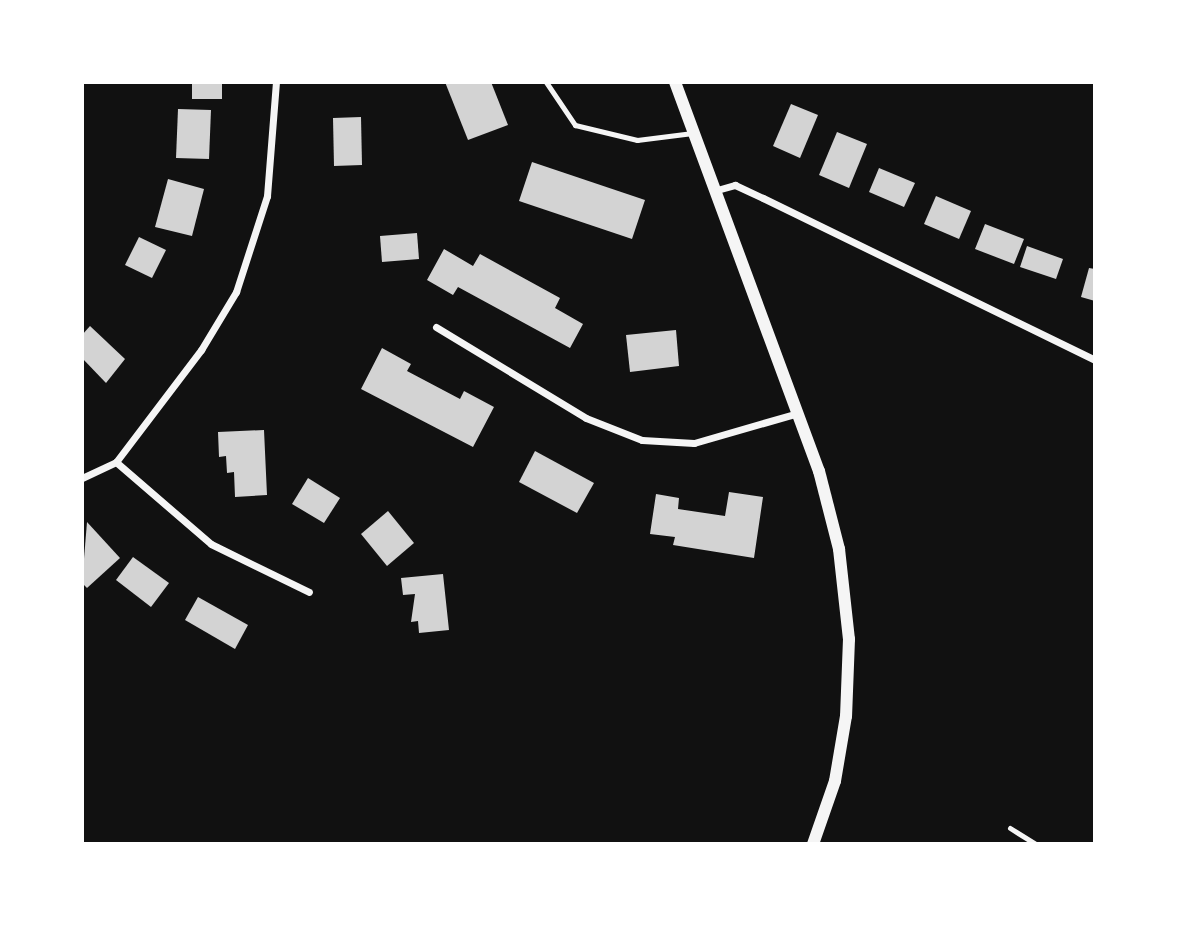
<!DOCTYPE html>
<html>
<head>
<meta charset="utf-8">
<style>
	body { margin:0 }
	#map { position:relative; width:1177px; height:926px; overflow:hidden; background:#111; font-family:Mulish,sans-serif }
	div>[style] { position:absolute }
	.building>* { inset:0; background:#d3d3d3 }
	.service>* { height:5px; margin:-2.5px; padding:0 2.5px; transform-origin:2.5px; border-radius:2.5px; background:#f5f5f5 }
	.minor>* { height:7px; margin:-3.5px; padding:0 3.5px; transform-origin:3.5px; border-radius:3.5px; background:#f5f5f5 }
	.tertiary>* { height:12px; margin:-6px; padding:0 6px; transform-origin:6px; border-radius:6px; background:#f5f5f5 }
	span { translate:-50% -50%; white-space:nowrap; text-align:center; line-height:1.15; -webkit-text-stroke:7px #fff; paint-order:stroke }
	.frame { position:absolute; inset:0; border:84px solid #fff; pointer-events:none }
</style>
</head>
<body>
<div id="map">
	<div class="building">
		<div style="clip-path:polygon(192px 82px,222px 82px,222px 99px,192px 99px)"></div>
		<div style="clip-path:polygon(445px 82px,491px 82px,508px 125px,468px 140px)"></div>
		<div style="clip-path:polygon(791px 104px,818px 115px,800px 158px,773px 146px)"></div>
		<div style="clip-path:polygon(178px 109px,211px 110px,209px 159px,176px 158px)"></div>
		<div style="clip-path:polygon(361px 117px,362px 165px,334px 166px,333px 118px)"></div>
		<div style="clip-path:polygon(837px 132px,867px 144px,849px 188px,819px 175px)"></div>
		<div style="clip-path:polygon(532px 162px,645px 200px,632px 239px,519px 201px)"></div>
		<div style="clip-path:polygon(879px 168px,915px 183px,904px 207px,869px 192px)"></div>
		<div style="clip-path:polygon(168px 179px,204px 189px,192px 236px,155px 227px)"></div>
		<div style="clip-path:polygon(936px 196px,971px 211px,959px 239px,924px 224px)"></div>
		<div style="clip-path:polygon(985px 224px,1024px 239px,1014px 264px,975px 249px)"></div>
		<div style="clip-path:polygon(417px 233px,419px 259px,382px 262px,380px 236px)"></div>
		<div style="clip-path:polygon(139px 237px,166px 250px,152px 278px,125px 265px)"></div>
		<div style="clip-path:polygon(1027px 246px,1063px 259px,1056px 279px,1020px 267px)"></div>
		<div style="clip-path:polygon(444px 249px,473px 266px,480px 254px,560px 298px,555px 308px,583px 324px,570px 348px,458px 287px,453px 295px,427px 280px)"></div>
		<div style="clip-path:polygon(1089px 268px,1095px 269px,1095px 301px,1081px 297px)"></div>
		<div style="clip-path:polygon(90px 326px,125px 359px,106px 383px,82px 358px,82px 335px)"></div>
		<div style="clip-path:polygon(676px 330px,679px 366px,630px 372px,626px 335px)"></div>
		<div style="clip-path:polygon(382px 348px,411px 364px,407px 371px,460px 399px,464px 391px,494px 407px,473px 447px,361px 389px)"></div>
		<div style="clip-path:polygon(264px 430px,267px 495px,235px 497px,234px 472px,227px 473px,226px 456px,219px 457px,218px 432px)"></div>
		<div style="clip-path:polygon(535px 451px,594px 483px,577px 513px,519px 482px)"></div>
		<div style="clip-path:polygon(308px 478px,340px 498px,324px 523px,292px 504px)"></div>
		<div style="clip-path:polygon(729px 492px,763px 497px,754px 558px,673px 545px,675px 537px,650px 534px,656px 494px,679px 498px,678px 509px,725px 516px)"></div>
		<div style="clip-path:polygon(388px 511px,414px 543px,387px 566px,361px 534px)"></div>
		<div style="clip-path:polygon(87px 522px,120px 558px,87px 588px,82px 583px)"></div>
		<div style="clip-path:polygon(133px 557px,169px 583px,151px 607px,116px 580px)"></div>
		<div style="clip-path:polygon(443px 574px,449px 630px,419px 633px,418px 621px,411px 622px,415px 594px,403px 595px,401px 578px)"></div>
		<div style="clip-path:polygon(198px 597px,248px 625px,235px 649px,185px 620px)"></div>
	</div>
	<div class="service">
		<div style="left:546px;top:82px;width:52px;rotate:56deg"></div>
		<div style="left:575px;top:125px;width:64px;rotate:13.6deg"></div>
		<div style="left:637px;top:140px;width:56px;rotate:-7.1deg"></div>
		<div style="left:1010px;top:828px;width:31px;rotate:32deg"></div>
	</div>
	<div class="minor">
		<div style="left:717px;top:190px;width:19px;rotate:-16deg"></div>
		<div style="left:735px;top:185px;width:31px;rotate:25deg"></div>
		<div style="left:763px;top:198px;width:369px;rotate:26deg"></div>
		<div style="left:436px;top:327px;width:175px;rotate:31.2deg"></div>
		<div style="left:586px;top:418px;width:60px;rotate:21.4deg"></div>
		<div style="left:642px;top:440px;width:52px;rotate:3.3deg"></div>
		<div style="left:694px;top:443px;width:108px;rotate:-16.1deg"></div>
		<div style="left:116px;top:462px;width:125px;rotate:40.8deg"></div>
		<div style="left:211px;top:544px;width:109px;rotate:26.1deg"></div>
		<div style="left:82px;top:478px;width:38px;rotate:-25deg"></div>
		<div style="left:116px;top:462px;width:141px;rotate:-52.8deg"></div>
		<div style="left:201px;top:350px;width:68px;rotate:-58.9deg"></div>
		<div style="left:236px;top:292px;width:101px;rotate:-72.1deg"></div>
		<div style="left:267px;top:196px;width:114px;rotate:-85.5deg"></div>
	</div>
	<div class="tertiary">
		<div style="left:675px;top:82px;width:415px;rotate:69.7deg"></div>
		<div style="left:819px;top:471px;width:81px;rotate:75.6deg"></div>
		<div style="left:839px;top:549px;width:91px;rotate:83.7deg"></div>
		<div style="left:849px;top:639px;width:77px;rotate:92.2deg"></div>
		<div style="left:846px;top:716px;width:66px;rotate:99.6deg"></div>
		<div style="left:835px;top:781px;width:67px;rotate:109.2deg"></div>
	</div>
	<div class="frame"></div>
</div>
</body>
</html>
